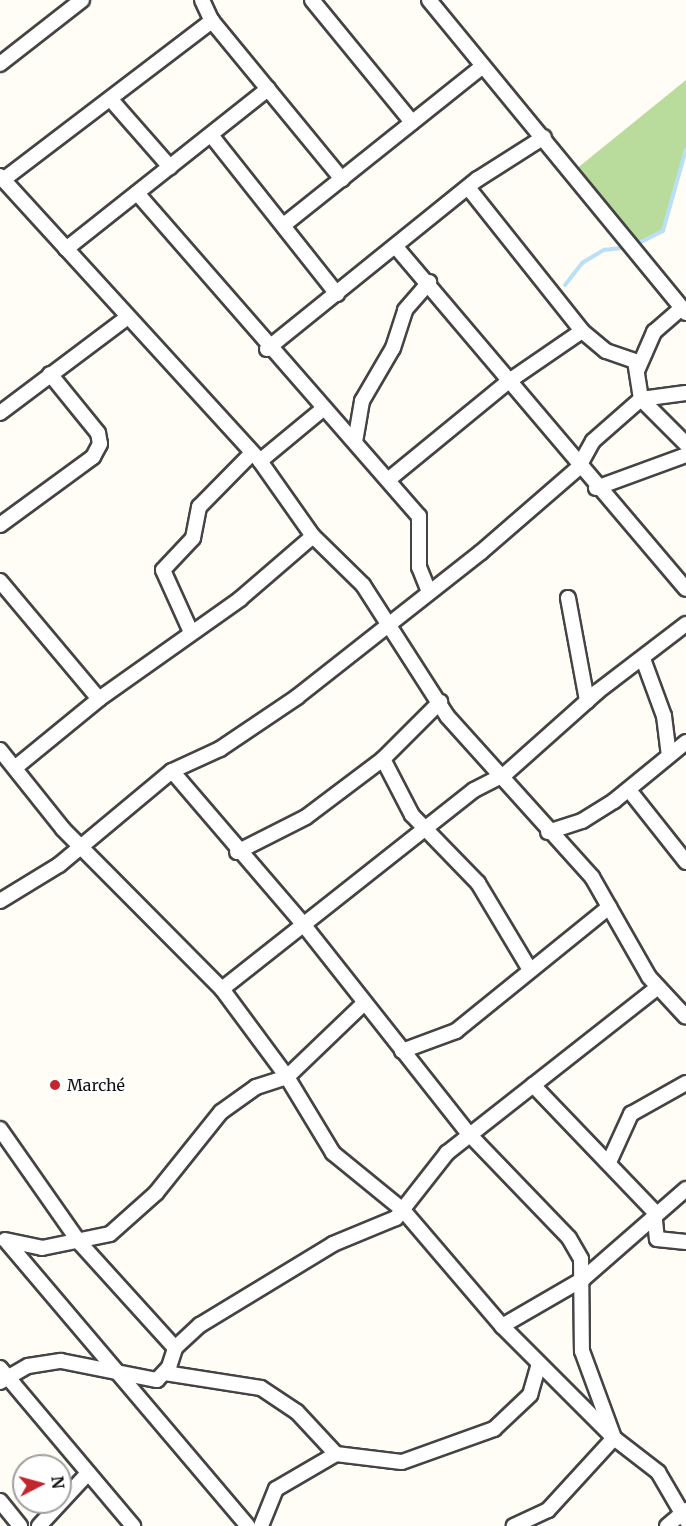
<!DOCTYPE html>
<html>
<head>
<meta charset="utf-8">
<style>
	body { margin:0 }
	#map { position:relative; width:686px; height:1526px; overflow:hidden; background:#fffdf5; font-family:Merriweather,serif }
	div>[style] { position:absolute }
	.forest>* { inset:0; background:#b9dc9c }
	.stream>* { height:4px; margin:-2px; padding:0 2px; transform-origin:2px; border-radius:2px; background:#b9e0f7 }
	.roads { filter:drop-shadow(2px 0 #444) drop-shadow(-2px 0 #444) drop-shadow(0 2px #444) drop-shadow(0 -2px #444) }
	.minor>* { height:14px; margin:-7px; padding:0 7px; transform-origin:7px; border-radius:7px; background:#fff }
	.dots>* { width:16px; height:16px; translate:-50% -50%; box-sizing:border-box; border:3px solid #fff; border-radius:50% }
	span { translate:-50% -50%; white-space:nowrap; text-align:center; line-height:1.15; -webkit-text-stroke:6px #fff; paint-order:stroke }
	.poi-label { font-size:16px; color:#111 }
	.left { translate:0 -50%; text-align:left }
	.north { position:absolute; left:12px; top:1454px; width:60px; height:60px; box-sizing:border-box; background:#fff; border:2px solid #a0a0a0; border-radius:50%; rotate:84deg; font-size:16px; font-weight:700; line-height:24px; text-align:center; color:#111 }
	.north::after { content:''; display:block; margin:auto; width:21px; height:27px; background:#c4262e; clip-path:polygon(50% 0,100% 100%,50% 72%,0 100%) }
</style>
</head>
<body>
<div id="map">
	<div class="forest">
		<div style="clip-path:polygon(686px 80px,686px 149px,663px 231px,630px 246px,570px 174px)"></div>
	</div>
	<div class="stream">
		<div style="left:635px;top:245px;width:31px;rotate:-27deg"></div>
		<div style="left:663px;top:231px;width:85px;rotate:-74.3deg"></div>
		<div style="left:565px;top:285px;width:28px;rotate:-52deg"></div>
		<div style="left:582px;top:263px;width:26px;rotate:-31deg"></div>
		<div style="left:604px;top:250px;width:23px;rotate:-7deg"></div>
	</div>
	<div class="roads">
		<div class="minor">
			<div style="left:202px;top:0;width:23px;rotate:65deg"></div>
			<div style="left:212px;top:21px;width:205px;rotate:50.6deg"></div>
			<div style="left:312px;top:0;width:158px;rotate:50.7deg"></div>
			<div style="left:429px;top:0;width:405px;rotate:50.6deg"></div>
			<div style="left:0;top:64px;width:104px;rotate:-38deg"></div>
			<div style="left:112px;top:101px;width:88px;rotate:48.7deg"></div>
			<div style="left:211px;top:135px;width:203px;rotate:51.6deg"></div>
			<div style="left:0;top:176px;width:386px;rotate:47.6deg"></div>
			<div style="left:260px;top:461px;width:92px;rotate:54.8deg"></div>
			<div style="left:313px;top:536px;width:70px;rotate:44.4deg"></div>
			<div style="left:363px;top:585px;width:156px;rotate:57.3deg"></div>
			<div style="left:447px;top:716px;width:217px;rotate:48deg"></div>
			<div style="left:592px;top:877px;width:115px;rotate:60.3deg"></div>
			<div style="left:649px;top:977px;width:54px;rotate:47.2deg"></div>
			<div style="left:3px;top:180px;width:263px;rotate:-37.3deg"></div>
			<div style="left:470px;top:190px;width:180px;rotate:51.5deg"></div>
			<div style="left:582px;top:331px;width:31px;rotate:40deg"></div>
			<div style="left:606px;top:351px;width:31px;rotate:19deg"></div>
			<div style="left:635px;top:361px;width:38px;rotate:81deg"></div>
			<div style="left:641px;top:399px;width:64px;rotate:45deg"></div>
			<div style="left:137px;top:193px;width:429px;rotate:48.9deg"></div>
			<div style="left:419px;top:516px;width:51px;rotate:90deg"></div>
			<div style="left:419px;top:567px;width:27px;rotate:68deg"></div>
			<div style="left:285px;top:224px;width:252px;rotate:-38.6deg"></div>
			<div style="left:396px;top:247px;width:448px;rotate:49.7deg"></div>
			<div style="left:66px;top:249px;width:258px;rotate:-38.4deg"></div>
			<div style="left:267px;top:349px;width:271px;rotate:-38.9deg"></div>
			<div style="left:478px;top:179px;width:78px;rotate:-32.5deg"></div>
			<div style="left:637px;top:371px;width:43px;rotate:-66.4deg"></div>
			<div style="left:654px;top:332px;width:37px;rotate:-41deg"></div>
			<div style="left:0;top:413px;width:160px;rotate:-36.9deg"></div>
			<div style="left:355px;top:442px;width:42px;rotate:-80.3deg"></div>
			<div style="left:362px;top:401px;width:61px;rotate:-59.7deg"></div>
			<div style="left:393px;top:348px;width:40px;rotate:-72deg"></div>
			<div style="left:405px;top:310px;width:37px;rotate:-49deg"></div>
			<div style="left:260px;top:461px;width:83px;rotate:-39.6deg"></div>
			<div style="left:388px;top:480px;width:156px;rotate:-39.3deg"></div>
			<div style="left:509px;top:381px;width:88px;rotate:-34.4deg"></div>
			<div style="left:596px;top:488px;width:96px;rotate:-20.1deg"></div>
			<div style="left:0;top:525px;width:115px;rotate:-36.2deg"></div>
			<div style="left:93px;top:457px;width:15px;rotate:-62deg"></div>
			<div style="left:100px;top:444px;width:11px;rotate:-100deg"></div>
			<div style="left:98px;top:433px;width:76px;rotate:-129.1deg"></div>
			<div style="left:0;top:581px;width:154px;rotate:50deg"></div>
			<div style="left:568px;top:598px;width:105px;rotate:79.5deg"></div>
			<div style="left:191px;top:632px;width:68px;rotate:-114.3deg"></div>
			<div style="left:163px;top:570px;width:44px;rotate:-46.8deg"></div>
			<div style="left:193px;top:538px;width:32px;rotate:-79deg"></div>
			<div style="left:199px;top:507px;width:74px;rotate:-45.5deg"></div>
			<div style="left:643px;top:659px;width:61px;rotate:69.8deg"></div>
			<div style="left:664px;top:716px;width:40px;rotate:82.9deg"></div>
			<div style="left:0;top:750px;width:101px;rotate:51.4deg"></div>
			<div style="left:63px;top:829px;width:226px;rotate:45.2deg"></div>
			<div style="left:222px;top:989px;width:109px;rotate:53.5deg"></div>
			<div style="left:287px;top:1077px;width:89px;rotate:58.8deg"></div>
			<div style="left:333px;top:1153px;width:90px;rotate:39.2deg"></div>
			<div style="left:403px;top:1210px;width:153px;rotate:49.5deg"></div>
			<div style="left:502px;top:1326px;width:158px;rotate:45deg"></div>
			<div style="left:614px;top:1438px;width:56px;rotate:37.7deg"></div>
			<div style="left:658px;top:1472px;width:56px;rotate:59.7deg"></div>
			<div style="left:383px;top:759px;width:63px;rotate:62.6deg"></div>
			<div style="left:412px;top:815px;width:95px;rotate:45.9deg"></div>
			<div style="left:478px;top:883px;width:101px;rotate:59.1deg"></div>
			<div style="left:16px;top:767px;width:107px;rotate:-39.3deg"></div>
			<div style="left:99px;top:699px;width:173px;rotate:-35.3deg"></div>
			<div style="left:240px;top:599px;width:96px;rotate:-40.8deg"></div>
			<div style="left:172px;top:771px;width:201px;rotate:49.4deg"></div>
			<div style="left:303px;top:924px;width:268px;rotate:51.7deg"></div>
			<div style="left:469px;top:1134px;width:144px;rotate:46.1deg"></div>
			<div style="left:569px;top:1238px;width:24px;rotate:60deg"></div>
			<div style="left:581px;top:1259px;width:92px;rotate:89.4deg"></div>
			<div style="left:582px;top:1351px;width:93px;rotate:69.8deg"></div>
			<div style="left:614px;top:1438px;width:98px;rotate:132.5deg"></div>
			<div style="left:548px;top:1510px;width:38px;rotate:155deg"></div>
			<div style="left:629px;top:790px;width:92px;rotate:51.6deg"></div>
			<div style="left:548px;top:832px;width:36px;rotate:-18deg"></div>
			<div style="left:582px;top:821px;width:38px;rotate:-32deg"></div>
			<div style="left:614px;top:801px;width:93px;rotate:-39.3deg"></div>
			<div style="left:237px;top:852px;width:77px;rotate:-26.9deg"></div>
			<div style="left:306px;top:817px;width:96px;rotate:-37deg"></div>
			<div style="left:383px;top:759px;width:81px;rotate:-45deg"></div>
			<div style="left:0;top:901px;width:69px;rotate:-31.4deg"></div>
			<div style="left:59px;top:865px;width:147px;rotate:-39.8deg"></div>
			<div style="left:172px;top:771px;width:53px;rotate:-24.6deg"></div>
			<div style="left:220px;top:749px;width:93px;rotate:-34deg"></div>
			<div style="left:297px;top:697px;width:233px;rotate:-38.2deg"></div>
			<div style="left:480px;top:553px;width:130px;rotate:-40.9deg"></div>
			<div style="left:578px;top:468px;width:31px;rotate:-61deg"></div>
			<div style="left:593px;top:441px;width:64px;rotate:-41.2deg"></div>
			<div style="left:641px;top:399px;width:45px;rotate:-7.6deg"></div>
			<div style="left:222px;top:989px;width:321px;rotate:-38.3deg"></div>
			<div style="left:474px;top:790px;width:34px;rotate:-27deg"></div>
			<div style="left:504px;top:775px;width:125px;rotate:-41.7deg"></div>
			<div style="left:597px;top:692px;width:112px;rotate:-37.4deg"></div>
			<div style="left:402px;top:1051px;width:58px;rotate:-20.3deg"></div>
			<div style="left:456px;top:1031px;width:197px;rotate:-39deg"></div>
			<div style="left:533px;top:1085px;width:175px;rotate:46.2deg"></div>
			<div style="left:654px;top:1211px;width:28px;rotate:84deg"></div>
			<div style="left:657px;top:1239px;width:29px;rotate:6deg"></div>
			<div style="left:0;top:1129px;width:138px;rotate:55deg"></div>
			<div style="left:79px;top:1242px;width:143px;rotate:47.8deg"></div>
			<div style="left:610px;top:1160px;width:51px;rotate:-65.5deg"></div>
			<div style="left:631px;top:1114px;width:63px;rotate:-29.4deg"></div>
			<div style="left:5px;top:1240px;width:38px;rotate:12deg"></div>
			<div style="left:42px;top:1248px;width:69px;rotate:-11.6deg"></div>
			<div style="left:110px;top:1234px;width:62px;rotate:-41.7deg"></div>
			<div style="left:156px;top:1193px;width:104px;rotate:-51.3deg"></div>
			<div style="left:221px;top:1112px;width:43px;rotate:-35.5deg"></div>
			<div style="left:256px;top:1087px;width:33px;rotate:-18deg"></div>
			<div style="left:287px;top:1077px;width:105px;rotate:-43.8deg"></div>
			<div style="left:7px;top:1242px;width:372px;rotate:49.7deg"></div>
			<div style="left:502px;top:1326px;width:94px;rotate:-30.1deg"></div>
			<div style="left:583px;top:1279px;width:137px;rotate:-41.1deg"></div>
			<div style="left:0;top:1368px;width:207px;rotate:49.9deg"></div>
			<div style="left:165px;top:1373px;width:97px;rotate:8.9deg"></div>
			<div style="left:261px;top:1388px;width:43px;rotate:33.7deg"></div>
			<div style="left:297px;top:1412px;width:57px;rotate:47.1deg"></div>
			<div style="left:0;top:1382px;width:32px;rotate:-30deg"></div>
			<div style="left:28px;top:1366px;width:33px;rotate:-9deg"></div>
			<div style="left:61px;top:1361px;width:98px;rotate:11.2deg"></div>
			<div style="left:157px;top:1380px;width:18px;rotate:-47deg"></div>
			<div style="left:169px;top:1367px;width:20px;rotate:-72deg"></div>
			<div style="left:175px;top:1348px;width:34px;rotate:-43deg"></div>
			<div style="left:200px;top:1325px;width:156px;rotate:-31.3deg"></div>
			<div style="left:333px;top:1244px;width:68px;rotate:-22.4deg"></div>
			<div style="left:396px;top:1218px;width:83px;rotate:-51.9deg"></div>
			<div style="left:447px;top:1153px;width:268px;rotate:-38.2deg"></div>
			<div style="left:0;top:1501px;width:32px;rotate:51deg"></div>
			<div style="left:39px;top:1526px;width:72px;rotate:-47.2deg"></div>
			<div style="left:261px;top:1526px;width:40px;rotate:-68deg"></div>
			<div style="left:276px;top:1489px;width:69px;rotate:-30.3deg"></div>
			<div style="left:336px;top:1454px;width:66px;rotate:6.9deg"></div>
			<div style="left:402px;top:1462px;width:98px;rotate:-19.7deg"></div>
			<div style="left:494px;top:1429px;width:50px;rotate:-43.4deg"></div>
			<div style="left:530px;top:1395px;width:32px;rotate:-74deg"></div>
			<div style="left:667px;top:1526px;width:25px;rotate:-40deg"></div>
		</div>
	</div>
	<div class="dots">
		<div style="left:55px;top:1085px;background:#c4262e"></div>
	</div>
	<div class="poi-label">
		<span class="left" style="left:67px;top:1085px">Marché</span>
	</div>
	<div class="north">N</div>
</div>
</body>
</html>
